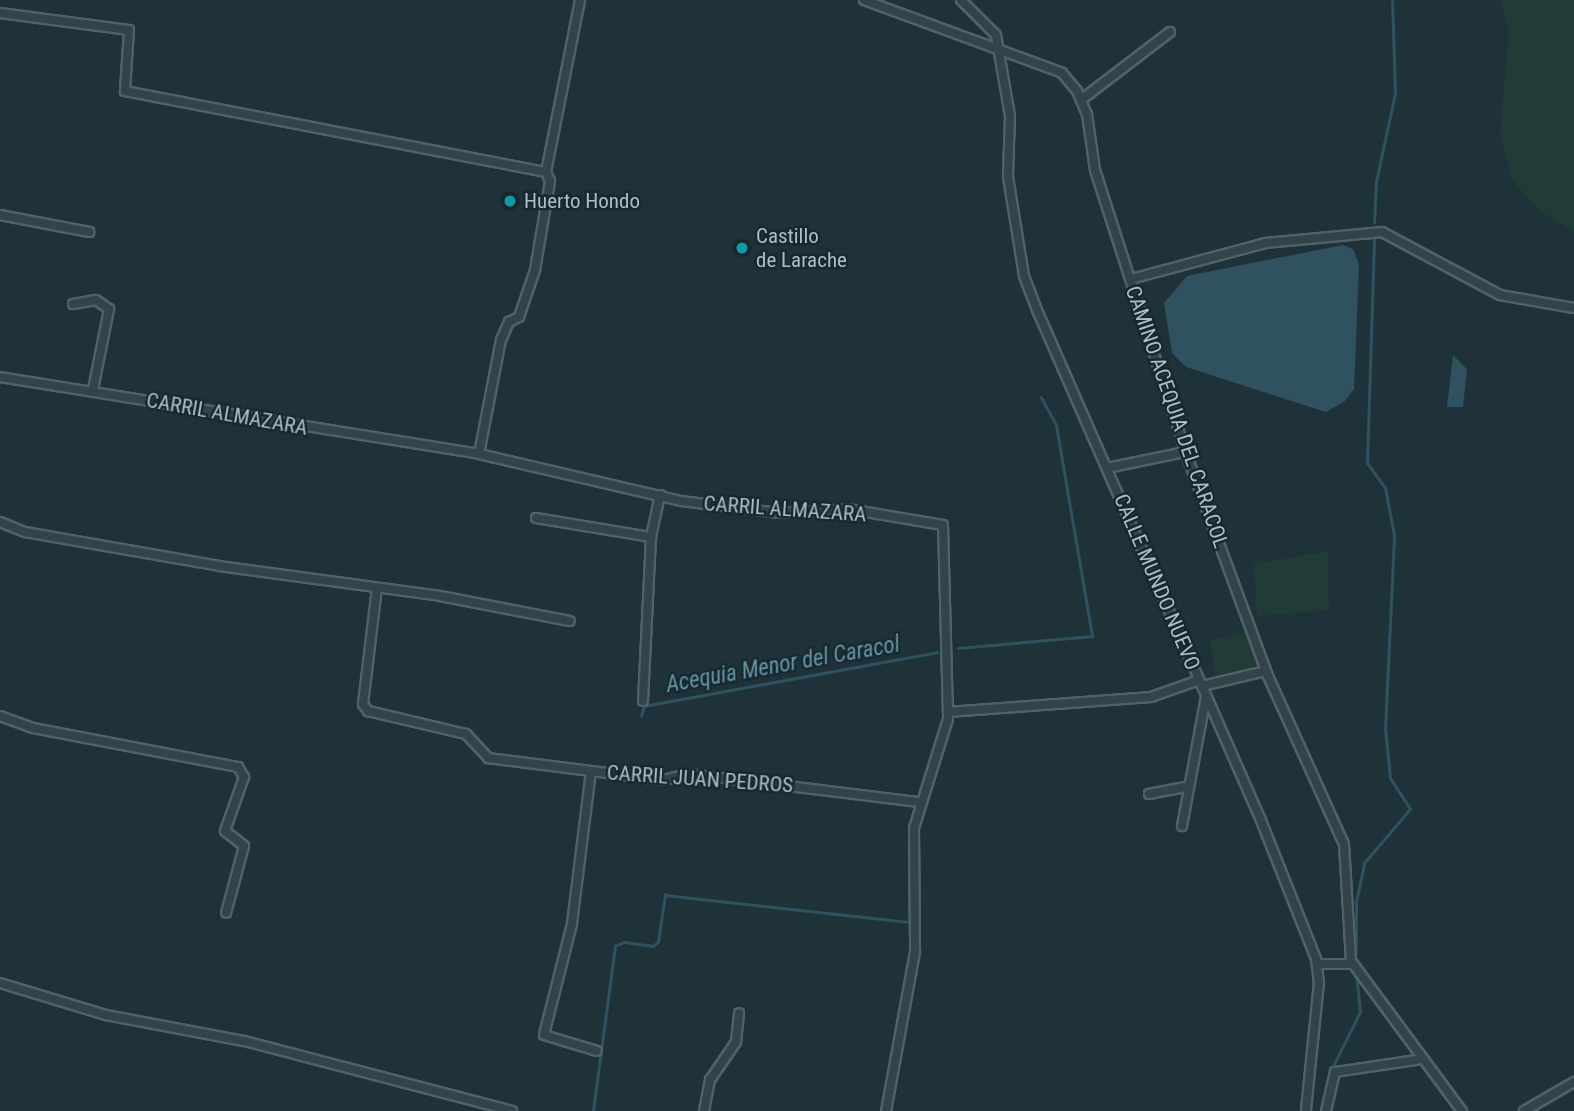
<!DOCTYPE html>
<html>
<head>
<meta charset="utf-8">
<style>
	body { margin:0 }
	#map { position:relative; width:1574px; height:1111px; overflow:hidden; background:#1f323a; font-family:"Roboto Condensed",sans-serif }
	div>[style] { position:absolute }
	.green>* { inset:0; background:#213b36 }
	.water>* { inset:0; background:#2f5160 }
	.stream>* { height:2.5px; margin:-1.25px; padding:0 1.25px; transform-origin:1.25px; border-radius:1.25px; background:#2f5160 }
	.roads { filter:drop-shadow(2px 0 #506168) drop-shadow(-2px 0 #506168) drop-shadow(0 2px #506168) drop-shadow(0 -2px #506168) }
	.street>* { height:8px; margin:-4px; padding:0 4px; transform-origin:4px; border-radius:4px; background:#33434a }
	.dots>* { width:19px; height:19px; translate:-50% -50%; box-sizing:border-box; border:4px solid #18282e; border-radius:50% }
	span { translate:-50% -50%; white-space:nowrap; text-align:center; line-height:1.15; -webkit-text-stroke:5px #18282e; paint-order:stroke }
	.poi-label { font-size:21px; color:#adbec7 }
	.left { translate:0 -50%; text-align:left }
	.street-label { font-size:21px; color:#adbec7 }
	.water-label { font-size:23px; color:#6394a8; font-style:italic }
</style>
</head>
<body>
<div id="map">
	<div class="green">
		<div style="clip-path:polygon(1500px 0,1574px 0,1574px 231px,1543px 213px,1512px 180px,1500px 133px,1509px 30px)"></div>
		<div style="clip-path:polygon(1328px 551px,1329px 610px,1257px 616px,1254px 564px)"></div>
		<div style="clip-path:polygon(1246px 633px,1262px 670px,1215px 679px,1210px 640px)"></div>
	</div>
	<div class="water">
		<div style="clip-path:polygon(1343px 245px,1353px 249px,1359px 264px,1354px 389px,1345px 401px,1326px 412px,1186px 367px,1172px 353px,1164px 303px,1187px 276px)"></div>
		<div style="clip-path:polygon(1453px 355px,1467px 369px,1463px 407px,1447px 407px)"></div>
	</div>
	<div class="stream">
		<div style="left:1374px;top:223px;width:41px;rotate:-87.2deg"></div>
		<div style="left:1376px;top:182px;width:91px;rotate:-77.9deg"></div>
		<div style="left:1395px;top:93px;width:93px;rotate:-91.8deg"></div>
		<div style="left:958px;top:648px;width:135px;rotate:-5.1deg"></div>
		<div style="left:1092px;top:636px;width:214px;rotate:-99.7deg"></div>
		<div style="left:1056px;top:425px;width:31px;rotate:-119deg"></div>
		<div style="left:641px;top:716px;width:10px;rotate:-73deg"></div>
		<div style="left:644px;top:706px;width:298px;rotate:-10.4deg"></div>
		<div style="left:1356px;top:950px;width:48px;rotate:-90deg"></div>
		<div style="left:1356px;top:902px;width:40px;rotate:-78deg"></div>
		<div style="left:1364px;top:863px;width:71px;rotate:-49.6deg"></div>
		<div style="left:1410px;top:809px;width:37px;rotate:-123deg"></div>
		<div style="left:1390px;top:778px;width:49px;rotate:-95.8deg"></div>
		<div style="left:1385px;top:729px;width:194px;rotate:-87.3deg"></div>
		<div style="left:1394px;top:535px;width:48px;rotate:-100.8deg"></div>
		<div style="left:1385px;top:488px;width:31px;rotate:-126deg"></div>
		<div style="left:1367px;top:463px;width:224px;rotate:-88.2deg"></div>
		<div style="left:1331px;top:1070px;width:65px;rotate:-63.4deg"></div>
		<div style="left:1360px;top:1012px;width:38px;rotate:-96deg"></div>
		<div style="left:593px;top:1111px;width:166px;rotate:-82.4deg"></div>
		<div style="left:615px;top:946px;width:10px;rotate:-24deg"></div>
		<div style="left:624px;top:942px;width:29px;rotate:8deg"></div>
		<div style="left:653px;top:946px;width:6px;rotate:-39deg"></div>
		<div style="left:658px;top:942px;width:48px;rotate:-81.5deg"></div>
		<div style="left:665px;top:895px;width:245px;rotate:6.3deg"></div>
	</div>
	<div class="roads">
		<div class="street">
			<div style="left:864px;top:0;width:211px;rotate:20.2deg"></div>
			<div style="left:1062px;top:73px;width:23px;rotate:50deg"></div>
			<div style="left:1077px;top:91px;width:25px;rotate:67deg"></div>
			<div style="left:1087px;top:114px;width:57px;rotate:81.9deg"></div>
			<div style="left:1095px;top:170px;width:300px;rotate:72.2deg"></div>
			<div style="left:1187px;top:456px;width:234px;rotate:69.8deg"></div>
			<div style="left:1268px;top:676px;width:184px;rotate:65.7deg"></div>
			<div style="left:1344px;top:844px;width:117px;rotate:86.6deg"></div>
			<div style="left:1351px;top:961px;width:187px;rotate:53.5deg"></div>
			<div style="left:961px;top:0;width:49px;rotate:45deg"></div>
			<div style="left:996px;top:35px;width:82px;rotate:80.2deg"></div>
			<div style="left:1010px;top:116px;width:61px;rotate:91.9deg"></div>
			<div style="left:1008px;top:177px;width:100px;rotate:80.8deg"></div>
			<div style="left:1024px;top:276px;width:36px;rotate:69deg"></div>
			<div style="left:1037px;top:310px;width:555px;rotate:66.3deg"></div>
			<div style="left:1260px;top:818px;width:152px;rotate:68.3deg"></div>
			<div style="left:1316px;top:959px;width:23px;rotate:83deg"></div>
			<div style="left:1319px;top:982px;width:130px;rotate:95.8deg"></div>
			<div style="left:0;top:13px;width:130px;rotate:7.5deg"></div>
			<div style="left:129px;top:30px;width:61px;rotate:93.8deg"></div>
			<div style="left:125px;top:91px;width:429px;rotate:10.9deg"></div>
			<div style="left:1081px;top:100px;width:112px;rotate:-37.4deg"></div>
			<div style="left:0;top:215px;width:91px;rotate:10.8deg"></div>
			<div style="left:1131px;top:279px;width:139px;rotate:-15deg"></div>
			<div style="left:1265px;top:243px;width:118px;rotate:-5.4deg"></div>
			<div style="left:1382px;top:232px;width:134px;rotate:28.1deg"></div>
			<div style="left:1500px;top:295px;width:75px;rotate:10deg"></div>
			<div style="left:73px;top:304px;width:23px;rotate:-10deg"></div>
			<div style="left:96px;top:300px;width:16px;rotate:35deg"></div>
			<div style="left:109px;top:309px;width:83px;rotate:101.2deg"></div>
			<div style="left:0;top:377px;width:485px;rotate:9.1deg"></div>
			<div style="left:479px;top:454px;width:207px;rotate:13.1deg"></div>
			<div style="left:681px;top:501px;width:99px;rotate:7deg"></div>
			<div style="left:779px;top:513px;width:69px;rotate:-3.3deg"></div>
			<div style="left:848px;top:509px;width:96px;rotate:9.6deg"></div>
			<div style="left:943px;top:525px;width:194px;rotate:88.5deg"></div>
			<div style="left:948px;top:719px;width:114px;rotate:107.3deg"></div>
			<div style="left:914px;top:828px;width:124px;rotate:89.5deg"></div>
			<div style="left:915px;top:952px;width:162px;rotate:100.3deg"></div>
			<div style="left:479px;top:454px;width:116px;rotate:-79.1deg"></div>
			<div style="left:501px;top:340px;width:20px;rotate:-66deg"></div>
			<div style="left:509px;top:322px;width:11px;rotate:-27deg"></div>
			<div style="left:519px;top:317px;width:50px;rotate:-71.2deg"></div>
			<div style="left:535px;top:270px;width:90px;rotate:-80.4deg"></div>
			<div style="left:550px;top:181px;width:10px;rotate:-114deg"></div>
			<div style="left:546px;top:172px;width:175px;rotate:-78.8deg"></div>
			<div style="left:1107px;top:468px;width:80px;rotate:-11.6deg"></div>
			<div style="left:536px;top:518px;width:117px;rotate:9.4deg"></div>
			<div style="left:0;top:522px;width:27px;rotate:22deg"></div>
			<div style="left:25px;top:532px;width:197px;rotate:9.9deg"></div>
			<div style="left:219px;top:566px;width:223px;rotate:7.7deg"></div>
			<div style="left:440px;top:596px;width:132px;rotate:10.9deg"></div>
			<div style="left:377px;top:588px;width:117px;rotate:96.9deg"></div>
			<div style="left:363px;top:704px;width:9px;rotate:54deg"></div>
			<div style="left:368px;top:711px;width:101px;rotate:13.2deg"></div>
			<div style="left:466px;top:734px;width:33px;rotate:47deg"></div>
			<div style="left:488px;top:758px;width:176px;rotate:7.2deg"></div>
			<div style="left:663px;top:780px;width:28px;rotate:-13deg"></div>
			<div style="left:690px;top:774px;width:231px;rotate:7deg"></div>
			<div style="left:1202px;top:686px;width:66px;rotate:-13.2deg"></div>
			<div style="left:643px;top:701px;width:164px;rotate:-87.2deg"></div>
			<div style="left:651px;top:537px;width:43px;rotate:-77.9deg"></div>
			<div style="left:948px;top:712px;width:204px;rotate:-4.2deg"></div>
			<div style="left:1151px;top:697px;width:51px;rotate:-19.5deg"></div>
			<div style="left:0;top:716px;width:35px;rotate:20deg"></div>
			<div style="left:33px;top:728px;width:209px;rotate:10.8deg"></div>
			<div style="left:238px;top:767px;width:12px;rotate:59deg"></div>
			<div style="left:244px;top:777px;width:57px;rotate:109.4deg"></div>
			<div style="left:225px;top:831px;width:24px;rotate:38deg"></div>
			<div style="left:244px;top:846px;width:69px;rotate:105deg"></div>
			<div style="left:591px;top:771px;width:154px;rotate:97.1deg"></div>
			<div style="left:572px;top:924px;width:114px;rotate:104.2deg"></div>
			<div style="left:544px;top:1035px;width:55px;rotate:16.8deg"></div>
			<div style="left:1149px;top:794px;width:38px;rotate:-11deg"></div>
			<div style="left:1182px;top:826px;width:132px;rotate:-79.5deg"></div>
			<div style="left:1317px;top:964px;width:36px"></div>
			<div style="left:0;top:983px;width:111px;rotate:16.8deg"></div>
			<div style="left:106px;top:1015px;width:140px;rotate:10.7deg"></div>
			<div style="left:244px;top:1041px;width:277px;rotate:14.6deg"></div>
			<div style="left:704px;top:1111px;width:32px;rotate:-79deg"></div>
			<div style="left:710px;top:1080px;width:46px;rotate:-55.6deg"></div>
			<div style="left:736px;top:1042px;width:29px;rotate:-84deg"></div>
			<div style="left:1326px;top:1111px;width:40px;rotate:-77deg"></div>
			<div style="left:1335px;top:1072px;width:89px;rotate:-8.4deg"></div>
			<div style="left:1524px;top:1111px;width:58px;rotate:-30.1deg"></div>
		</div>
	</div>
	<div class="dots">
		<div style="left:510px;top:201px;background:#0f9aa8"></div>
		<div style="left:742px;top:248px;background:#0f9aa8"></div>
	</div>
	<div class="poi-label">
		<span class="left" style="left:524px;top:201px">Huerto Hondo</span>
		<span class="left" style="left:756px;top:248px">Castillo<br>de Larache</span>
	</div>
	<div class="street-label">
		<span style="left:227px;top:414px;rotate:10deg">CARRIL ALMAZARA</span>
		<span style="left:1177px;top:417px;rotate:71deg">CAMINO ACEQUIA DEL CARACOL</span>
		<span style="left:785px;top:509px;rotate:4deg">CARRIL ALMAZARA</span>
		<span style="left:1157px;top:582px;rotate:67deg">CALLE MUNDO NUEVO</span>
		<span style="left:700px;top:779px;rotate:4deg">CARRIL JUAN PEDROS</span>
	</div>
	<div class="water-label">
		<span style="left:783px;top:665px;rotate:-10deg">Acequia Menor del Caracol</span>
	</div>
</div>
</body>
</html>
